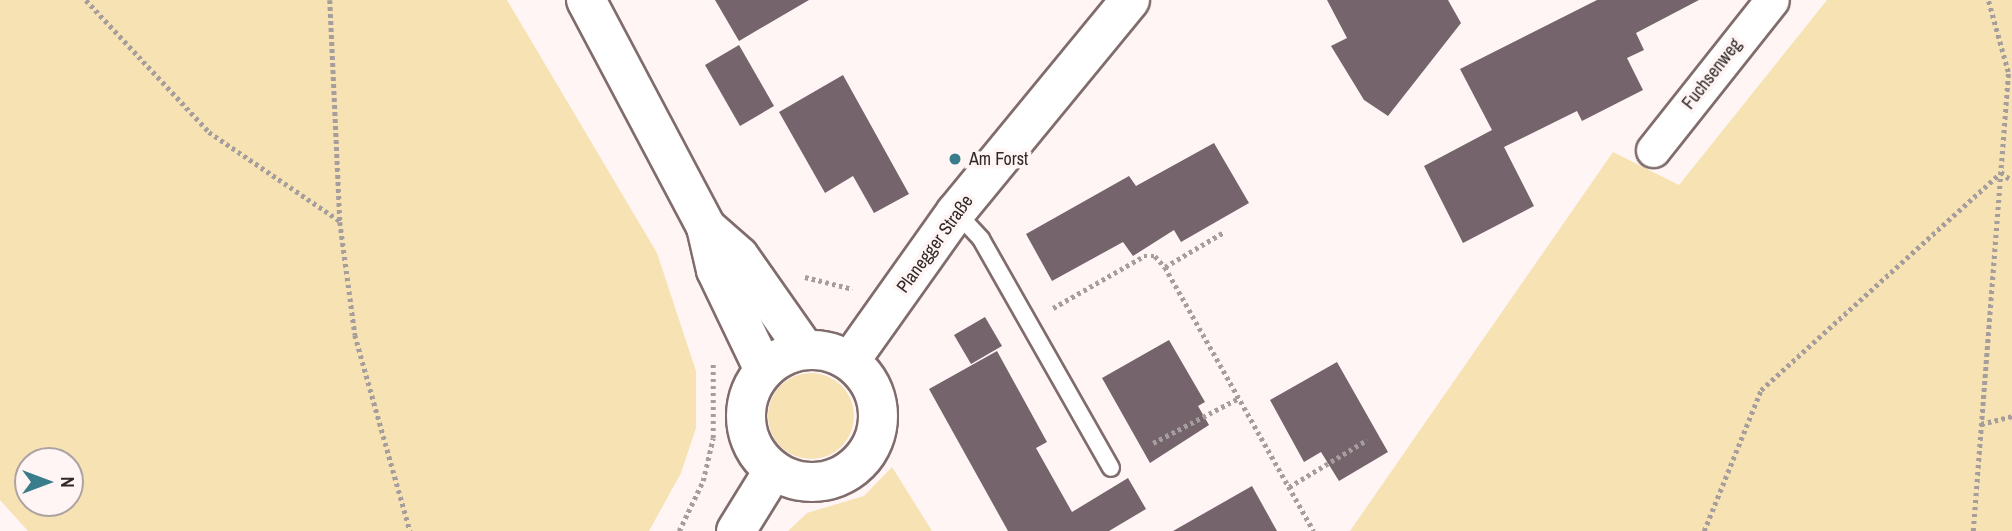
<!DOCTYPE html>
<html>
<head>
<meta charset="utf-8">
<style>
	body { margin:0 }
	#map { position:relative; width:2012px; height:531px; overflow:hidden; background:#fff5f5; font-family:"Archivo Narrow",sans-serif }
	div>[style] { position:absolute }
	.green>* { inset:0; background:#f6e2b2 }
	.round { border-radius:50% }
	.building>* { inset:0; background:#76646c }
	.path>* { height:4.5px; margin-top:-2.25px; transform-origin:0; background:repeating-linear-gradient(90deg,#a69d9d 0 3.5px,transparent 0 7px) }
	.roads { filter:drop-shadow(2px 0 #806c6b) drop-shadow(-2px 0 #806c6b) drop-shadow(0 2px #806c6b) drop-shadow(0 -2px #806c6b) }
	.lane>* { height:16px; margin:-8px; padding:0 8px; transform-origin:8px; border-radius:8px; background:#fff }
	.street>* { height:33px; margin:-16.5px; padding:0 16.5px; transform-origin:16.5px; border-radius:16.5px; background:#fff }
	.secondary>* { height:38px; margin:-19px; padding:0 19px; transform-origin:19px; border-radius:19px; background:#fff }
	.secondary>.ring { margin:-19px; padding:0; box-sizing:content-box; background:none; border:38px solid #fff; border-radius:50% }
	.dots>* { width:19px; height:19px; translate:-50% -50%; box-sizing:border-box; border:4px solid #fff5f5; border-radius:50% }
	span { translate:-50% -50%; white-space:nowrap; text-align:center; line-height:1.15; -webkit-text-stroke:7px #fff5f5; paint-order:stroke }
	.street-label { font-size:18px; color:#322929 }
	.poi-label { font-size:18px; color:#322929 }
	.left { translate:0 -50%; text-align:left }
	.north { position:absolute; left:14px; top:447px; width:70px; height:70px; box-sizing:border-box; background:#fff5f5; border:2px solid #ada3a3; border-radius:50%; rotate:90deg; font-size:19px; font-weight:700; line-height:28px; text-align:center; color:#322929 }
	.north::after { content:''; display:block; margin:auto; width:24px; height:32px; background:#397d8c; clip-path:polygon(50% 0,100% 100%,50% 72%,0 100%) }
</style>
</head>
<body>
<div id="map">
	<div class="green">
		<div style="clip-path:polygon(evenodd,0 0,507px 0,657px 253px,696px 371px,696px 428px,681px 473px,649px 531px,28px 531px,0 500px,0 0,28px 461px,70px 461px,70px 503px,28px 503px,28px 461px)"></div>
		<div style="clip-path:polygon(1827px 0,2012px 0,2012px 531px,1350px 531px,1613px 152px,1679px 185px)"></div>
		<div class="round" style="left:768px;top:373px;width:86px;height:86px"></div>
		<div style="clip-path:polygon(892px 467px,932px 531px,788px 531px,807px 513px,864px 496px)"></div>
	</div>
	<div class="building">
		<div style="clip-path:polygon(715px 0,809px 0,739px 41px)"></div>
		<div style="clip-path:polygon(1327px 0,1448px 0,1461px 23px,1388px 116px,1364px 100px,1331px 46px,1347px 38px)"></div>
		<div style="clip-path:polygon(1597px 0,1699px 0,1636px 33px,1644px 50px,1627px 58px,1643px 90px,1582px 121px,1577px 111px,1504px 147px,1534px 206px,1463px 243px,1424px 166px,1492px 130px,1460px 69px)"></div>
		<div style="clip-path:polygon(739px 45px,774px 106px,740px 126px,705px 65px)"></div>
		<div style="clip-path:polygon(843px 75px,909px 194px,874px 213px,853px 176px,825px 193px,779px 112px)"></div>
		<div style="clip-path:polygon(1214px 143px,1249px 203px,1181px 242px,1174px 230px,1133px 256px,1123px 242px,1052px 281px,1026px 234px,1129px 176px,1136px 186px)"></div>
		<div style="clip-path:polygon(985px 317px,1002px 346px,971px 364px,954px 335px)"></div>
		<div style="clip-path:polygon(1169px 340px,1205px 402px,1198px 406px,1209px 425px,1150px 463px,1102px 378px)"></div>
		<div style="clip-path:polygon(997px 351px,1047px 442px,1036px 448px,1072px 512px,1128px 478px,1146px 509px,1109px 531px,1008px 531px,929px 389px)"></div>
		<div style="clip-path:polygon(1337px 362px,1388px 452px,1339px 481px,1321px 452px,1304px 462px,1270px 400px)"></div>
		<div style="clip-path:polygon(1252px 486px,1277px 531px,1173px 531px)"></div>
	</div>
	<div class="path">
		<div style="left:86px;top:0;width:180px;rotate:47deg"></div>
		<div style="left:209px;top:132px;width:158px;rotate:34.2deg"></div>
		<div style="left:330px;top:0;width:222px;rotate:87.4deg"></div>
		<div style="left:340px;top:222px;width:114px;rotate:82.4deg"></div>
		<div style="left:355px;top:335px;width:204px;rotate:74.3deg"></div>
		<div style="left:1165px;top:267px;width:69px;rotate:-30.7deg"></div>
		<div style="left:805px;top:277px;width:49px;rotate:14deg"></div>
		<div style="left:1053px;top:308px;width:105px;rotate:-29.7deg"></div>
		<div style="left:1144px;top:256px;width:11px"></div>
		<div style="left:1155px;top:256px;width:15px;rotate:48deg"></div>
		<div style="left:1165px;top:267px;width:303px;rotate:60.6deg"></div>
		<div style="left:1981px;top:424px;width:32px;rotate:-14deg"></div>
		<div style="left:1153px;top:443px;width:97px;rotate:-27.6deg"></div>
		<div style="left:1289px;top:487px;width:91px;rotate:-31.1deg"></div>
		<div style="left:679px;top:531px;width:55px;rotate:-64.4deg"></div>
		<div style="left:703px;top:481px;width:44px;rotate:-76.9deg"></div>
		<div style="left:713px;top:438px;width:74px;rotate:-90deg"></div>
		<div style="left:1704px;top:531px;width:152px;rotate:-68deg"></div>
		<div style="left:1761px;top:390px;width:324px;rotate:-42.2deg"></div>
		<div style="left:2001px;top:172px;width:14px;rotate:39deg"></div>
		<div style="left:1973px;top:531px;width:460px;rotate:-85.6deg"></div>
		<div style="left:2008px;top:72px;width:75px;rotate:-105.5deg"></div>
	</div>
	<div class="roads">
		<div class="lane">
			<div style="left:956px;top:212px;width:37px;rotate:47deg"></div>
			<div style="left:981px;top:239px;width:263px;rotate:60.4deg"></div>
		</div>
		<div class="street">
			<div style="left:1653px;top:150px;width:191px;rotate:-51.6deg"></div>
		</div>
		<div class="secondary">
			<div style="left:586px;top:0;width:257px;rotate:62.1deg"></div>
			<div style="left:706px;top:227px;width:44px;rotate:76.9deg"></div>
			<div style="left:716px;top:270px;width:111px;rotate:64.4deg"></div>
			<div style="left:706px;top:227px;width:44px;rotate:41.3deg"></div>
			<div style="left:739px;top:256px;width:115px;rotate:54.9deg"></div>
			<div class="ring" style="left:746px;top:350px;width:94px;height:94px"></div>
			<div style="left:850px;top:361px;width:183px;rotate:-54.6deg"></div>
			<div style="left:956px;top:212px;width:274px;rotate:-50.6deg"></div>
			<div style="left:736px;top:531px;width:70px;rotate:-58.3deg"></div>
		</div>
	</div>
	<div class="dots">
		<div style="left:955px;top:159px;background:#397d8c"></div>
	</div>
	<div class="street-label">
		<span style="left:1712px;top:74px;rotate:-52deg">Fuchsenweg</span>
		<span style="left:935px;top:244px;rotate:-54deg">Planegger Straße</span>
	</div>
	<div class="poi-label">
		<span class="left" style="left:969px;top:159px">Am Forst</span>
	</div>
	<div class="north">N</div>
</div>
</body>
</html>
